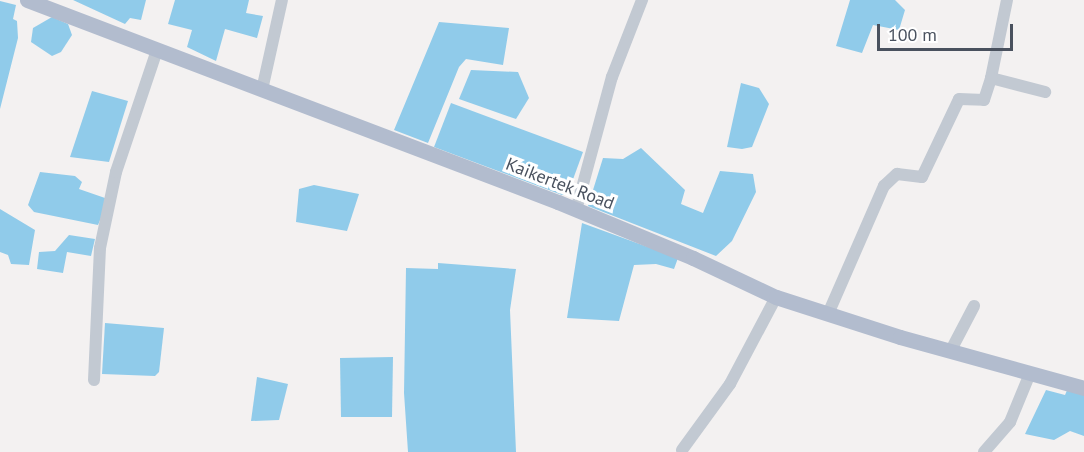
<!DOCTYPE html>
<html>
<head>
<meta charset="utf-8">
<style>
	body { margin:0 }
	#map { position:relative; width:1084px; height:452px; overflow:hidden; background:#f3f1f1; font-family:"PT Sans",sans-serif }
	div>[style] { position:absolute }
	.water>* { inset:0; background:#90cbea }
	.minor>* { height:12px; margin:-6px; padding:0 6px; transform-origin:6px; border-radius:6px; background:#c2c9d2 }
	.major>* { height:15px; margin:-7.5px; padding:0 7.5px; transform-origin:7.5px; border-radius:7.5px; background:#b2bcce }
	span { translate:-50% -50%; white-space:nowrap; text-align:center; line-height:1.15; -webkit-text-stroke:6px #fff; paint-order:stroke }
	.street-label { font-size:18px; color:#49515e }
	.scale { position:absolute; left:877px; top:24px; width:136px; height:27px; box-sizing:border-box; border:3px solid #49515e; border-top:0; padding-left:8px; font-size:18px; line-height:21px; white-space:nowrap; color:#49515e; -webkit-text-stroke:4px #fff; paint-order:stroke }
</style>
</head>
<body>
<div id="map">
	<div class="water">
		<div style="clip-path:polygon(73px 0,146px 0,141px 20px,130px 18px,125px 24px)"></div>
		<div style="clip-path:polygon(175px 0,249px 0,246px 13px,263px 16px,257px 38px,225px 29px,216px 61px,187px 47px,192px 30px,168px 24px)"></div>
		<div style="clip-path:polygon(850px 0,895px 0,905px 10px,899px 30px,873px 25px,862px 53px,836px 46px)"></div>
		<div style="clip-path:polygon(0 1px,16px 5px,13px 19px,17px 21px,18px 38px,0 109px)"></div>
		<div style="clip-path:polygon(52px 17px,68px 24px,72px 35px,61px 52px,52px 56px,31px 42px,33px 28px)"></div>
		<div style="clip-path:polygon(439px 22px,509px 28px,503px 65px,466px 59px,459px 67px,428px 143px,394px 130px)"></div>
		<div style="clip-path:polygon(471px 70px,518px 72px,529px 98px,516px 119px,459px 99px)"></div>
		<div style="clip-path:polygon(741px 83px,759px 88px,769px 104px,752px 147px,742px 149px,727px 147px)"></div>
		<div style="clip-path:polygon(92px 91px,128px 101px,109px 162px,70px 157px)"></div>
		<div style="clip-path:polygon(451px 103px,583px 152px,568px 193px,562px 195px,434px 147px)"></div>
		<div style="clip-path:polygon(641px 148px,685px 190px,681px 204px,703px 213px,720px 171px,753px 174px,756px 192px,732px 241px,716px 256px,588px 206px,603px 158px,623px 159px)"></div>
		<div style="clip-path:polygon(40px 172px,75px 176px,82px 182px,79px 189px,105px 198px,107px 204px,98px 225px,34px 212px,28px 205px)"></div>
		<div style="clip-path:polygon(314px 185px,359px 194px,347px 231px,296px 222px,299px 189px)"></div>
		<div style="clip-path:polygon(0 209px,35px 230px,29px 265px,11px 264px,8px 255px,0 252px)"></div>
		<div style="clip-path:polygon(582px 223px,678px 258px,674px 269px,656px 264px,634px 265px,619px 321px,567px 318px)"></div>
		<div style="clip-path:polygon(69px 235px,95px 239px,91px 256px,67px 252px,63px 273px,37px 269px,39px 252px,55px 251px)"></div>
		<div style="clip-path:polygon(438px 263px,516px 269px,510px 310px,516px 452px,408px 452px,404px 393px,406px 268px,438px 269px)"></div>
		<div style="clip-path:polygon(105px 323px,164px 328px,159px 372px,155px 376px,102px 374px)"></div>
		<div style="clip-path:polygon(393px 357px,392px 417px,341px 417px,340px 358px)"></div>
		<div style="clip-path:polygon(257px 377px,288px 384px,279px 420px,251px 421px)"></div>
		<div style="clip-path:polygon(1068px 388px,1084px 392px,1084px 436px,1070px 431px,1054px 440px,1025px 434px,1046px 390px,1065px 395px)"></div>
	</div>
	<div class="minor">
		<div style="left:1007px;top:0;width:80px;rotate:101.6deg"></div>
		<div style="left:991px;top:78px;width:56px;rotate:14.5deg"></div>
		<div style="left:262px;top:90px;width:92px;rotate:-77.5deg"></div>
		<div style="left:576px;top:210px;width:138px;rotate:-74.9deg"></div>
		<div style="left:612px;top:77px;width:83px;rotate:-68.7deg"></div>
		<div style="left:828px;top:314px;width:140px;rotate:-66.4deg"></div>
		<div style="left:884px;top:186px;width:18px;rotate:-43deg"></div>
		<div style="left:897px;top:174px;width:25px;rotate:7deg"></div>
		<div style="left:922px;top:177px;width:86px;rotate:-64.6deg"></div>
		<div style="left:959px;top:99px;width:25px;rotate:2deg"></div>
		<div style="left:984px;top:100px;width:23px;rotate:-72deg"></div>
		<div style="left:950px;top:352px;width:52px;rotate:-62.4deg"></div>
		<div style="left:94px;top:380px;width:132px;rotate:-87.4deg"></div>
		<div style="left:100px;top:248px;width:78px;rotate:-78.1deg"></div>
		<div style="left:116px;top:172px;width:129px;rotate:-71.4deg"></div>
		<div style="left:682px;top:450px;width:82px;rotate:-54deg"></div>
		<div style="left:730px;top:384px;width:98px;rotate:-62.1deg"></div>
		<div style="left:984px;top:452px;width:40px;rotate:-49deg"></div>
		<div style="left:1010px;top:422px;width:50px;rotate:-67.6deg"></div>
	</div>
	<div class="major">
		<div style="left:27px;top:0;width:568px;rotate:20.83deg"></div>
		<div style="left:558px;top:202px;width:146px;rotate:22.5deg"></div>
		<div style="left:693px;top:258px;width:92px;rotate:25.2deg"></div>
		<div style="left:776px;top:297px;width:130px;rotate:17.9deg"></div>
		<div style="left:900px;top:337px;width:191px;rotate:15.5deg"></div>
	</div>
	<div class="street-label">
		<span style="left:560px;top:184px;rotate:21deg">Kaikertek Road</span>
	</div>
	<div class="scale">100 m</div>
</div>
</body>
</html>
